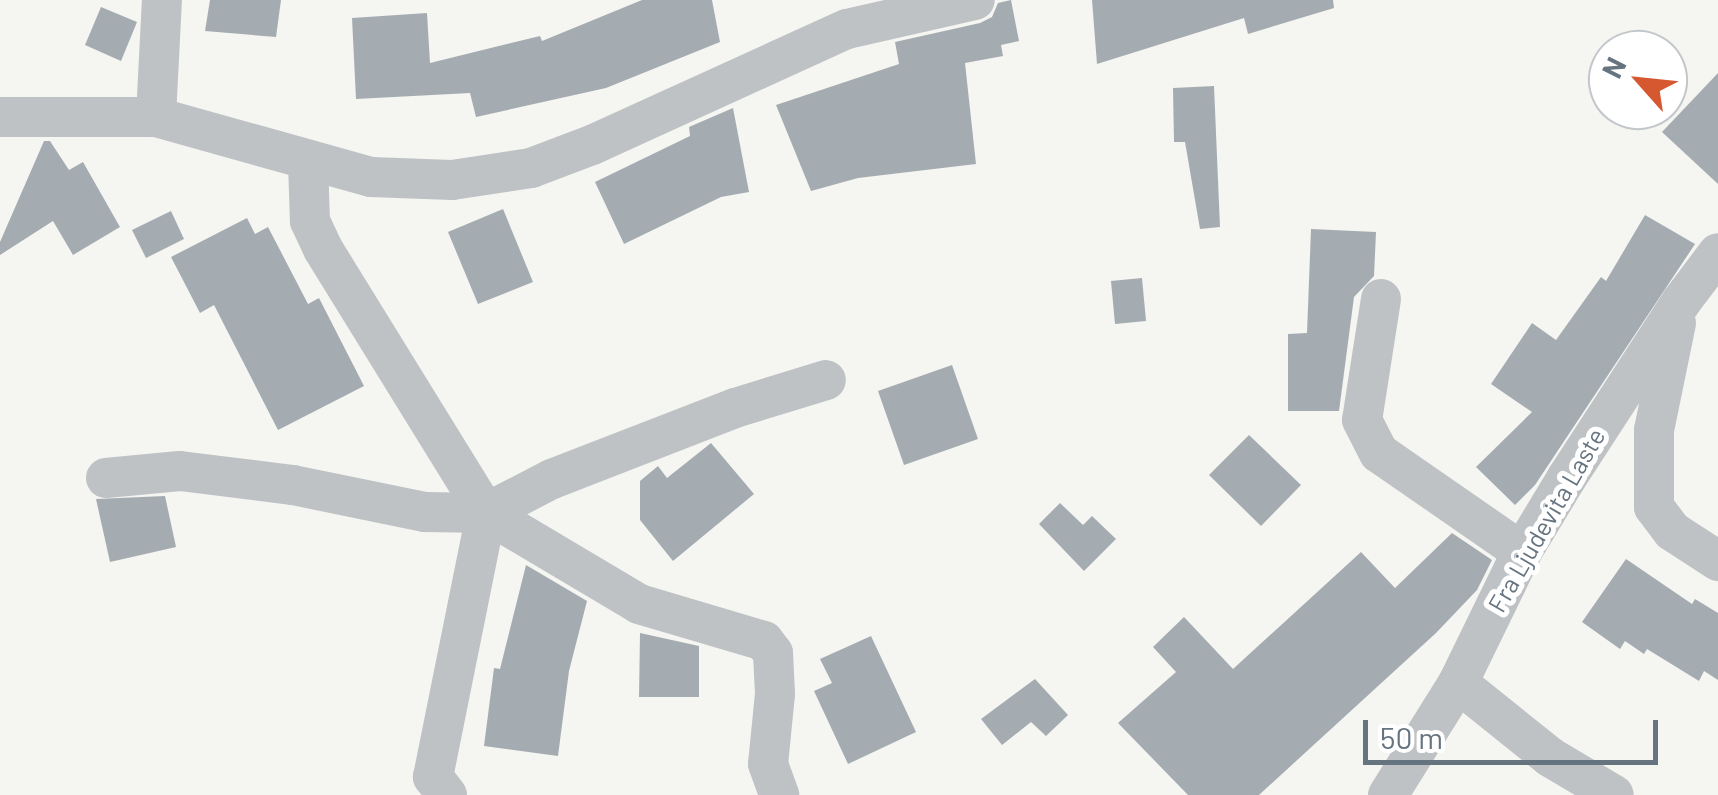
<!DOCTYPE html>
<html>
<head>
<meta charset="utf-8">
<style>
	body { margin:0 }
	#map { position:relative; width:1718px; height:795px; overflow:hidden; background:#f5f5f1; font-family:Barlow,sans-serif }
	div>[style] { position:absolute }
	.building>* { inset:0; background:#a5acb1 }
	.minor>* { height:40px; margin:-20px; padding:0 20px; transform-origin:20px; border-radius:20px; background:#bec2c5 }
	span { translate:-50% -50%; white-space:nowrap; text-align:center; line-height:1.15; -webkit-text-stroke:10px #fff; paint-order:stroke }
	.street-label { font-size:25px; color:#667480 }
	.north { position:absolute; left:1588px; top:30px; width:100px; height:100px; box-sizing:border-box; background:#fff; border:2px solid #c2c7cc; border-radius:50%; rotate:297deg; font-size:28px; font-weight:700; line-height:40px; text-align:center; color:#667480 }
	.north::after { content:''; display:block; margin:auto; width:35px; height:45px; background:#d65830; clip-path:polygon(50% 0,100% 100%,50% 72%,0 100%) }
	.scale { position:absolute; left:1363px; top:720px; width:295px; height:45px; box-sizing:border-box; border:5px solid #667480; border-top:0; padding-left:12px; font-size:30px; line-height:35px; white-space:nowrap; color:#667480; -webkit-text-stroke:8px #fff; paint-order:stroke }
</style>
</head>
<body>
<div id="map">
	<div class="building">
		<div style="clip-path:polygon(210px 0,281px 0,276px 37px,205px 31px)"></div>
		<div style="clip-path:polygon(642px 0,712px 0,720px 42px,606px 88px,476px 117px,470px 93px,356px 99px,352px 18px,427px 13px,430px 63px,540px 36px,542px 41px)"></div>
		<div style="clip-path:polygon(1011px 0,1019px 41px,1001px 45px,1003px 56px,965px 63px,976px 164px,858px 178px,811px 191px,776px 105px,899px 64px,895px 42px,980px 23px,992px 17px,998px 3px)"></div>
		<div style="clip-path:polygon(1092px 0,1333px 0,1334px 8px,1248px 34px,1244px 18px,1097px 64px)"></div>
		<div style="clip-path:polygon(101px 7px,137px 22px,121px 61px,85px 45px)"></div>
		<div style="clip-path:polygon(1718px 73px,1718px 184px,1662px 132px)"></div>
		<div style="clip-path:polygon(1214px 86px,1220px 227px,1200px 229px,1185px 142px,1174px 142px,1173px 88px)"></div>
		<div style="clip-path:polygon(733px 108px,749px 192px,721px 197px,624px 244px,595px 182px,690px 136px,689px 127px)"></div>
		<div style="clip-path:polygon(44px 141px,50px 141px,69px 170px,83px 162px,120px 227px,73px 255px,53px 221px,0 255px,0 242px)"></div>
		<div style="clip-path:polygon(503px 209px,533px 282px,478px 304px,448px 232px)"></div>
		<div style="clip-path:polygon(171px 211px,184px 239px,146px 258px,132px 230px)"></div>
		<div style="clip-path:polygon(1645px 215px,1695px 244px,1535px 485px,1515px 505px,1476px 467px,1532px 412px,1491px 384px,1532px 323px,1556px 340px,1601px 277px,1606px 281px)"></div>
		<div style="clip-path:polygon(247px 218px,255px 234px,268px 227px,308px 304px,319px 298px,364px 386px,278px 430px,214px 305px,200px 313px,171px 257px)"></div>
		<div style="clip-path:polygon(1311px 229px,1376px 232px,1374px 276px,1354px 297px,1339px 411px,1288px 411px,1288px 334px,1307px 333px)"></div>
		<div style="clip-path:polygon(1142px 278px,1146px 321px,1115px 324px,1111px 281px)"></div>
		<div style="clip-path:polygon(952px 365px,978px 439px,904px 465px,878px 391px)"></div>
		<div style="clip-path:polygon(1249px 435px,1301px 485px,1261px 526px,1209px 475px)"></div>
		<div style="clip-path:polygon(711px 443px,754px 494px,673px 561px,640px 520px,640px 481px,658px 466px,667px 478px)"></div>
		<div style="clip-path:polygon(165px 496px,176px 547px,110px 562px,96px 499px)"></div>
		<div style="clip-path:polygon(1060px 503px,1083px 525px,1092px 516px,1116px 539px,1084px 571px,1039px 524px)"></div>
		<div style="clip-path:polygon(1452px 533px,1492px 560px,1477px 590px,1436px 633px,1259px 795px,1188px 795px,1118px 723px,1176px 672px,1153px 647px,1184px 617px,1233px 669px,1361px 552px,1395px 588px)"></div>
		<div style="clip-path:polygon(1626px 559px,1692px 604px,1695px 599px,1718px 613px,1718px 680px,1704px 671px,1699px 681px,1647px 649px,1644px 654px,1625px 641px,1620px 649px,1582px 622px)"></div>
		<div style="clip-path:polygon(526px 565px,587px 601px,569px 671px,558px 756px,484px 746px,494px 668px,500px 669px)"></div>
		<div style="clip-path:polygon(640px 633px,699px 646px,699px 697px,639px 697px)"></div>
		<div style="clip-path:polygon(871px 636px,916px 732px,848px 764px,814px 691px,832px 683px,820px 659px)"></div>
		<div style="clip-path:polygon(1035px 679px,1068px 715px,1046px 736px,1031px 722px,1002px 745px,981px 719px)"></div>
	</div>
	<div class="minor">
		<div style="left:0;top:117px;width:156px"></div>
		<div style="left:156px;top:117px;width:223px;rotate:15.6deg"></div>
		<div style="left:371px;top:177px;width:81px;rotate:2.1deg"></div>
		<div style="left:452px;top:180px;width:80px;rotate:-8.6deg"></div>
		<div style="left:531px;top:168px;width:65px;rotate:-20.7deg"></div>
		<div style="left:592px;top:145px;width:280px;rotate:-24.5deg"></div>
		<div style="left:847px;top:29px;width:131px;rotate:-12.8deg"></div>
		<div style="left:156px;top:117px;width:117px;rotate:-87.1deg"></div>
		<div style="left:308px;top:162px;width:59px;rotate:88.1deg"></div>
		<div style="left:310px;top:221px;width:31px;rotate:65deg"></div>
		<div style="left:323px;top:249px;width:310px;rotate:58.3deg"></div>
		<div style="left:486px;top:513px;width:178px;rotate:30.7deg"></div>
		<div style="left:639px;top:604px;width:130px;rotate:16.5deg"></div>
		<div style="left:764px;top:641px;width:15px;rotate:53deg"></div>
		<div style="left:773px;top:653px;width:41px;rotate:87.2deg"></div>
		<div style="left:775px;top:694px;width:70px;rotate:95.7deg"></div>
		<div style="left:768px;top:764px;width:33px;rotate:70deg"></div>
		<div style="left:1381px;top:299px;width:122px;rotate:98.9deg"></div>
		<div style="left:1362px;top:420px;width:37px;rotate:63deg"></div>
		<div style="left:1379px;top:453px;width:174px;rotate:34.7deg"></div>
		<div style="left:1676px;top:323px;width:109px;rotate:101.6deg"></div>
		<div style="left:1654px;top:430px;width:77px;rotate:90deg"></div>
		<div style="left:1654px;top:507px;width:30px;rotate:53deg"></div>
		<div style="left:1672px;top:531px;width:55px;rotate:33.1deg"></div>
		<div style="left:106px;top:478px;width:74px;rotate:-5.4deg"></div>
		<div style="left:180px;top:471px;width:114px;rotate:7.1deg"></div>
		<div style="left:293px;top:485px;width:135px;rotate:11.6deg"></div>
		<div style="left:425px;top:512px;width:61px;rotate:0.9deg"></div>
		<div style="left:486px;top:513px;width:74px;rotate:-27.3deg"></div>
		<div style="left:552px;top:479px;width:196px;rotate:-21.2deg"></div>
		<div style="left:735px;top:408px;width:95px;rotate:-17.1deg"></div>
		<div style="left:1458px;top:683px;width:118px;rotate:38.8deg"></div>
		<div style="left:1550px;top:757px;width:74px;rotate:30.7deg"></div>
		<div style="left:447px;top:795px;width:23px;rotate:-128deg"></div>
		<div style="left:433px;top:777px;width:269px;rotate:-78.6deg"></div>
		<div style="left:1388px;top:795px;width:132px;rotate:-58deg"></div>
		<div style="left:1458px;top:683px;width:146px;rotate:-64deg"></div>
		<div style="left:1522px;top:552px;width:85px;rotate:-58.9deg"></div>
		<div style="left:1566px;top:479px;width:211px;rotate:-57deg"></div>
		<div style="left:1681px;top:302px;width:61px;rotate:-52.9deg"></div>
	</div>
	<div class="street-label">
		<span style="left:1546px;top:520px;rotate:-60deg">Fra Ljudevita Laste</span>
	</div>
	<div class="north">N</div>
	<div class="scale">50 m</div>
</div>
</body>
</html>
